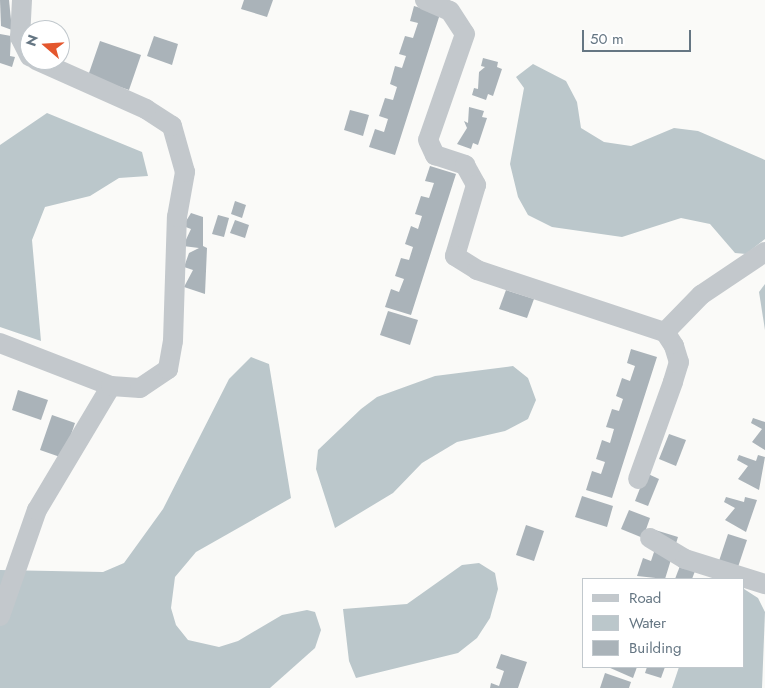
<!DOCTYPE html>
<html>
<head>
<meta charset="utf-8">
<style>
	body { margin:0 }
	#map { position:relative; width:765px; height:688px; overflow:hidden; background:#fafaf8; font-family:Jost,sans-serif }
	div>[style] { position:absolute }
	.water>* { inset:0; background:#bbc7cb }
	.building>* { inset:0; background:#aab3b9 }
	.minor>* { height:20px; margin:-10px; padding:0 10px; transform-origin:10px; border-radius:10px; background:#c3c8cc }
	span { translate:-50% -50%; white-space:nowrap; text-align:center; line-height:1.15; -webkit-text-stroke:5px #fff; paint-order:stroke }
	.legend { position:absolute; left:582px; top:578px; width:162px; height:90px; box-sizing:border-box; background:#fff; border:1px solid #c1c8cd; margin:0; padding:6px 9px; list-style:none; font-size:15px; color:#657683 }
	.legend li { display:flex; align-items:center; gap:10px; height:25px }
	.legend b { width:25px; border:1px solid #c1c8cd }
	.north { position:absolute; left:20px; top:20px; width:50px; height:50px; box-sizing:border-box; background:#fff; border:1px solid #c1c8cd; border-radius:50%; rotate:289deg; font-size:14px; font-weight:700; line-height:20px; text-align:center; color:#657683 }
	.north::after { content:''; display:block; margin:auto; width:18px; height:22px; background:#e4572e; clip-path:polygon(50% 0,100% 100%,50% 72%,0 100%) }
	.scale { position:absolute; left:582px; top:30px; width:109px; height:22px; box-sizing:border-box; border:2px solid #657683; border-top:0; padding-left:6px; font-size:15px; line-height:18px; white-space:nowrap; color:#657683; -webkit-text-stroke:4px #fff; paint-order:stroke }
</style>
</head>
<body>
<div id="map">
	<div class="water">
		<div style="clip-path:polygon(533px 64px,566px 81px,577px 102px,581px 128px,604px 142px,631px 146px,674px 128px,698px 131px,765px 160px,765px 239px,746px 254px,735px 253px,710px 224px,681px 218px,622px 237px,552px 227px,528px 215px,518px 197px,510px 164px,524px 88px,516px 77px)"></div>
		<div style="clip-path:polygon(47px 113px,142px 152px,148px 176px,119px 178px,90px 196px,45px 207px,32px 240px,41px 341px,0 327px,0 145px)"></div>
		<div style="clip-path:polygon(765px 284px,765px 330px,759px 292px)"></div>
		<div style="clip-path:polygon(251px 357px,269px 364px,291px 498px,196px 552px,175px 577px,171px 608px,176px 625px,188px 640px,219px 647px,238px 641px,282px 615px,307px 610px,315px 612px,321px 630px,315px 648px,270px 688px,0 688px,0 570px,103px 572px,124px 563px,163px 509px,229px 379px)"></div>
		<div style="clip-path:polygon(513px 366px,528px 378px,536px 400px,528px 419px,505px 431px,457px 442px,422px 463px,393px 493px,335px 528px,316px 469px,318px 450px,361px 409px,377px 397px,435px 376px)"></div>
		<div style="clip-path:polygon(479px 563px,495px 573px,498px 589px,490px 618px,477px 638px,458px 653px,356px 678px,349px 661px,343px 609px,407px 604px,462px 565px)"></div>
		<div style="clip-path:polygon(744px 589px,758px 598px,765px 612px,762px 688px,672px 688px,679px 667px,744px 667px)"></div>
	</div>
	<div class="building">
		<div style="clip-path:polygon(0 0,9px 0,12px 30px,1px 26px)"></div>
		<div style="clip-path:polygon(244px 0,273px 0,267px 17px,241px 9px)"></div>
		<div style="clip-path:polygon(414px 6px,440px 14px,395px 155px,369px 147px,375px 129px,384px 132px,388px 119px,379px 116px,385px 98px,393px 100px,397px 87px,390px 84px,395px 66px,402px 68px,406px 56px,399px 54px,405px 36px,413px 38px,418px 23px,410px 21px)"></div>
		<div style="clip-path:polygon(0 34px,11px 36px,10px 56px,15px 57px,12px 67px,0 63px)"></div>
		<div style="clip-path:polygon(154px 36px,178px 44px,172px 65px,147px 56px)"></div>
		<div style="clip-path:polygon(100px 41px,141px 55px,129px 90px,88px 76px)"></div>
		<div style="clip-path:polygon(483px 58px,498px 62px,497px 67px,502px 69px,493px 96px,488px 94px,486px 100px,472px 95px,474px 88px,478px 89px,479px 72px,485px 67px,481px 66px)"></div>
		<div style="clip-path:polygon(469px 107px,484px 111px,482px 117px,487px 118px,478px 145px,473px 143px,471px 149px,457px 144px,467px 128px,464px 121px,468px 123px)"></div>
		<div style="clip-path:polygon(350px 110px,369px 115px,363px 136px,344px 130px)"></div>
		<div style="clip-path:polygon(430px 166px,456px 174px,411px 315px,385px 307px,391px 289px,399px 292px,404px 279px,395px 276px,401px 258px,409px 260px,413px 247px,405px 244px,411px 226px,418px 229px,422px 216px,415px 214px,421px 196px,429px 198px,434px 183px,425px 181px)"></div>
		<div style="clip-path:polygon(235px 201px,246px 205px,242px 218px,231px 214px)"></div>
		<div style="clip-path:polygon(191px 213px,203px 217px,203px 246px,207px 248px,205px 294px,184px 287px,193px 270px,184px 267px,189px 253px,199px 248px,183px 246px,191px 229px,183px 226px)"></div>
		<div style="clip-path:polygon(218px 215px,229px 218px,224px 237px,212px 234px)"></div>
		<div style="clip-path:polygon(235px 220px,249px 225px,245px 238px,230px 233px)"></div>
		<div style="clip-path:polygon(506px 290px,534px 299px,527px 318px,499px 309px)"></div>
		<div style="clip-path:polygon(388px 311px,418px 320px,410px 345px,380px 335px)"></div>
		<div style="clip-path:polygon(631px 349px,657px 357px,612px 498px,586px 490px,592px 471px,601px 474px,605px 462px,596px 459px,602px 440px,610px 443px,614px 429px,606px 427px,612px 409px,619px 411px,623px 399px,616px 396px,622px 378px,630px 381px,635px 366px,627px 363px)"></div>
		<div style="clip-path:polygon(18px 390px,48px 400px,41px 420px,12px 410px)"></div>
		<div style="clip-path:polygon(52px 415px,75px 423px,63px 458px,40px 450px)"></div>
		<div style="clip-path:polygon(753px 418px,765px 422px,765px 450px,752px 442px,762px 429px,751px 423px)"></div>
		<div style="clip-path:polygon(669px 434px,686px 440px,676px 466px,659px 459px)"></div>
		<div style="clip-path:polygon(739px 455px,756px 461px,758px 455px,765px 457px,759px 490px,738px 479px,748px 466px,737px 460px)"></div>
		<div style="clip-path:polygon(646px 473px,659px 479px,648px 506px,635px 501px)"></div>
		<div style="clip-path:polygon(582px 496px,613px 506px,607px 527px,575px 517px)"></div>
		<div style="clip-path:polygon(726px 497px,744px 502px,745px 497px,757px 500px,746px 532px,725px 520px,735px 508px,724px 502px)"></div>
		<div style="clip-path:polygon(629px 510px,650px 518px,643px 538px,621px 529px)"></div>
		<div style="clip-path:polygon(526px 525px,544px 531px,534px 561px,516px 555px)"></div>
		<div style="clip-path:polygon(652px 529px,678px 537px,665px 579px,637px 576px,643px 558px,651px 561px,656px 546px)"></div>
		<div style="clip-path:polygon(728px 534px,747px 540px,737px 570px,718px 564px)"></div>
		<div style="clip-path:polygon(686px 550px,701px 555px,692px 579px,675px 579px)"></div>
		<div style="clip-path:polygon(501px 654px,527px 662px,518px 688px,490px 688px,491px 683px,499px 686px,504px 671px,496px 668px)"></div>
		<div style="clip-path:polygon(608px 667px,637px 667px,633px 678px)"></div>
		<div style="clip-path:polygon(647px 667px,665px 667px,661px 678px,645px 673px)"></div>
		<div style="clip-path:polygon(605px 673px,631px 682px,629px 688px,600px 688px)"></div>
	</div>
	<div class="minor">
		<div style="left:22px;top:0;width:37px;rotate:93deg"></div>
		<div style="left:20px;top:37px;width:22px;rotate:63deg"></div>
		<div style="left:425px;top:0;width:27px;rotate:24deg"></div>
		<div style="left:450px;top:11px;width:27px;rotate:57deg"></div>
		<div style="left:465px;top:34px;width:112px;rotate:109.2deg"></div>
		<div style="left:428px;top:140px;width:17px;rotate:65deg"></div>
		<div style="left:435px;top:155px;width:32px;rotate:18deg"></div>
		<div style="left:465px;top:165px;width:23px;rotate:61deg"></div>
		<div style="left:476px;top:185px;width:74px;rotate:106.5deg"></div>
		<div style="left:455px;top:256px;width:26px;rotate:32deg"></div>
		<div style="left:477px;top:270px;width:198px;rotate:18.3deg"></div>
		<div style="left:665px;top:332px;width:17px;rotate:57deg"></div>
		<div style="left:674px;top:346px;width:17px;rotate:73deg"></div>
		<div style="left:679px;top:362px;width:21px;rotate:107deg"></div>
		<div style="left:673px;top:382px;width:103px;rotate:109.8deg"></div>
		<div style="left:665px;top:332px;width:52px;rotate:-45.8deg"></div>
		<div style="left:701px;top:295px;width:77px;rotate:-33.9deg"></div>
		<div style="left:0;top:343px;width:119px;rotate:21.2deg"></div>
		<div style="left:650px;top:538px;width:41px;rotate:31deg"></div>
		<div style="left:685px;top:559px;width:84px;rotate:17.4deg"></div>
		<div style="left:0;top:616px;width:112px;rotate:-70.8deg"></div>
		<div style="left:37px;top:510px;width:144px;rotate:-59.2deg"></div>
		<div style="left:111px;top:386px;width:29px;rotate:4deg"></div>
		<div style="left:140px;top:388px;width:34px;rotate:-34deg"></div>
		<div style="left:168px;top:369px;width:28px;rotate:-80deg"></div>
		<div style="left:173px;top:341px;width:124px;rotate:-88.2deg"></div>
		<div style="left:177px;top:217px;width:46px;rotate:-79.9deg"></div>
		<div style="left:185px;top:172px;width:48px;rotate:-105.8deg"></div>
		<div style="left:172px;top:126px;width:31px;rotate:-147deg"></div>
		<div style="left:146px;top:109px;width:120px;rotate:-156deg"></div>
	</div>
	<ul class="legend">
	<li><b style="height:6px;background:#c3c8cc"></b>Road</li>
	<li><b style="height:14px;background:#bbc7cb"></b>Water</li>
	<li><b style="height:14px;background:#aab3b9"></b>Building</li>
	</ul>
	<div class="north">N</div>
	<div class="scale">50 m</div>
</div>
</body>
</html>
